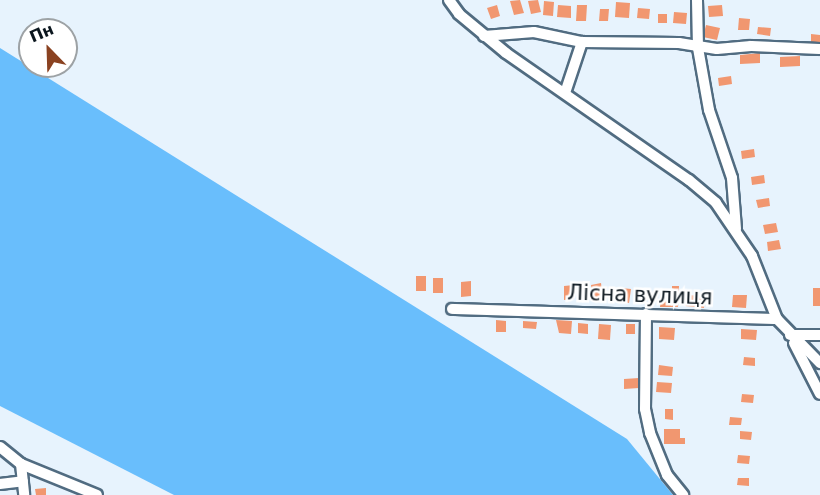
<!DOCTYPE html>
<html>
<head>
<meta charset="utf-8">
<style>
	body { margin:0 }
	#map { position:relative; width:820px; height:495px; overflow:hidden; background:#e7f3fd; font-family:"DejaVu Sans",sans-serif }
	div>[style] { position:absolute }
	.forest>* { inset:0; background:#69befc }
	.building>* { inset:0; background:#f19770 }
	.roads { filter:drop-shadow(2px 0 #516c81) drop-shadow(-2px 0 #516c81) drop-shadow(0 2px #516c81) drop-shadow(0 -2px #516c81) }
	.minor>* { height:10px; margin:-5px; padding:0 5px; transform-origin:5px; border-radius:5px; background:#fff }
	span { translate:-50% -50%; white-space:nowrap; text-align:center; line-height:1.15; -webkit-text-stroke:5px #fff; paint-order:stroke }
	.street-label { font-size:21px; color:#0b161e }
	.north { position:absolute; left:18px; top:18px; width:60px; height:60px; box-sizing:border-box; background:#fff; border:2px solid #9da2a5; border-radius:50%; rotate:337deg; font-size:16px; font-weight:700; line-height:24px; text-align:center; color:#0b161e }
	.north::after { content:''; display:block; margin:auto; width:21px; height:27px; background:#8a4221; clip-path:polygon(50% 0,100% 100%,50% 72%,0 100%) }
</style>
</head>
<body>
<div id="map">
	<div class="forest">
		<div style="clip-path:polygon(0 48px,627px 439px,673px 495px,174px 495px,0 406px)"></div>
	</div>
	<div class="building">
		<div style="clip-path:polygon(520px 0,524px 13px,514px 15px,510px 1px)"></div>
		<div style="clip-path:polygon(538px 0,541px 12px,531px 14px,528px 1px)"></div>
		<div style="clip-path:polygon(544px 1px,554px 2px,553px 16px,543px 15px)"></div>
		<div style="clip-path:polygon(616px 2px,630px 3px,629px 18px,615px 17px)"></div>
		<div style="clip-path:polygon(497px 5px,500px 16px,491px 19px,487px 8px)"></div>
		<div style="clip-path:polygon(558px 5px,571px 6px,571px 18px,557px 17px)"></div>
		<div style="clip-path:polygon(577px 5px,587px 5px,586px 21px,576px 21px)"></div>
		<div style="clip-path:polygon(722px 5px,723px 16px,709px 17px,708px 6px)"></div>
		<div style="clip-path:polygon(638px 8px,650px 9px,649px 19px,637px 18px)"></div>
		<div style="clip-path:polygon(600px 9px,609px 9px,608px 21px,599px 21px)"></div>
		<div style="clip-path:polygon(674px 12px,687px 13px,686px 24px,673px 23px)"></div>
		<div style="clip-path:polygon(658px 14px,667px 14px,667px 23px,658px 23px)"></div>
		<div style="clip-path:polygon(739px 18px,750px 19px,749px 30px,738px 30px)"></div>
		<div style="clip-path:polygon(706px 25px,720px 28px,717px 40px,703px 37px)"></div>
		<div style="clip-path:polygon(758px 27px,771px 28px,770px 36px,757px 34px)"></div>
		<div style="clip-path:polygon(811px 34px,820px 35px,820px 43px,811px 42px)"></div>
		<div style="clip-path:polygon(760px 53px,760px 63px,740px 64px,740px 55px)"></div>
		<div style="clip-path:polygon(800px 56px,800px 66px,780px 67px,780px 57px)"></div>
		<div style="clip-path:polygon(731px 76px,732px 84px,719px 86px,718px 78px)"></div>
		<div style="clip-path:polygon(754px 149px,755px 157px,742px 159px,741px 151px)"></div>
		<div style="clip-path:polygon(764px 175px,765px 183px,752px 185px,751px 177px)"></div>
		<div style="clip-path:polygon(769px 198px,770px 206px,758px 208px,756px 200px)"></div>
		<div style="clip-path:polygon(776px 223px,778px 232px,765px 234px,763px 225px)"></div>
		<div style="clip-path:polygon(779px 240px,781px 249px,768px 251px,767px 242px)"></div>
		<div style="clip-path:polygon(416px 276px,426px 276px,426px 291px,416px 291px)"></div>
		<div style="clip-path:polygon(433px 278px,443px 278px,443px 293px,433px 293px)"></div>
		<div style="clip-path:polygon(471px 281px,471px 296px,461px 297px,461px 282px)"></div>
		<div style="clip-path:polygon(601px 283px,603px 298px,593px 300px,591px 285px)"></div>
		<div style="clip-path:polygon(574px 285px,574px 299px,564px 300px,564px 286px)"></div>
		<div style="clip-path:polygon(672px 286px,679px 286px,678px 307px,660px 307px,661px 291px,672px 291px)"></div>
		<div style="clip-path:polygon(621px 288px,631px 289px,629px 303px,619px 301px)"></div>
		<div style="clip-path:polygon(813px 288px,820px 288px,820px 306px,813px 306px)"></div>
		<div style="clip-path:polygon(636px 292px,645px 292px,645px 303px,636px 303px)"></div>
		<div style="clip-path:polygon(686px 295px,705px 296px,704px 308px,685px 306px)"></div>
		<div style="clip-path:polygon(733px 295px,747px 295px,746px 308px,732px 307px)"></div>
		<div style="clip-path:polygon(496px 320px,506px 321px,506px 332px,496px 332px)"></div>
		<div style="clip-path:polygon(556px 320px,572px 321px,571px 334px,559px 333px)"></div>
		<div style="clip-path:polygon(523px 321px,537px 322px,536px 329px,523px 328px)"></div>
		<div style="clip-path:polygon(578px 323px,588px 324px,588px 334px,578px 333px)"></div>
		<div style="clip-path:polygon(599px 324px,611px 325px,610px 340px,598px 339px)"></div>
		<div style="clip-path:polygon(626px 324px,635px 324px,635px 334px,626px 334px)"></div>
		<div style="clip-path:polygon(659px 327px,675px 328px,674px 340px,659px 339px)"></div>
		<div style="clip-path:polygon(741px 329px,757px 330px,756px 340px,741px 339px)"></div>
		<div style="clip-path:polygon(744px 357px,755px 358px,755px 366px,743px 365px)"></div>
		<div style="clip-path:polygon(659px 365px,673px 367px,672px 376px,658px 375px)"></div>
		<div style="clip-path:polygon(639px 378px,639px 388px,624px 389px,624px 379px)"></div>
		<div style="clip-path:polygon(657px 382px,672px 383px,671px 393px,656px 392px)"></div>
		<div style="clip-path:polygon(742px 394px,754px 395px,753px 403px,741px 402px)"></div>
		<div style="clip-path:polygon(665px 409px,673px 409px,673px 420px,665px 419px)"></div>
		<div style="clip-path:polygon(730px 417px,742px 418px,741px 425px,729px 425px)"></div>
		<div style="clip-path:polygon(664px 429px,680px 429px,680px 438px,685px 438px,685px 444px,664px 444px)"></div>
		<div style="clip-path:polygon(740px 431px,752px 432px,751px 440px,740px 439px)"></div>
		<div style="clip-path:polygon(738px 455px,750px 456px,749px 464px,737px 463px)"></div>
		<div style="clip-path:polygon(738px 478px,749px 478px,749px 486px,737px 485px)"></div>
		<div style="clip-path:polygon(46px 488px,46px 495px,36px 495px,35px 489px)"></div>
	</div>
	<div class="roads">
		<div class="minor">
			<div style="left:449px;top:0;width:17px;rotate:54deg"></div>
			<div style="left:459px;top:14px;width:61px;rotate:39.7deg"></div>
			<div style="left:506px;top:53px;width:223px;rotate:34.8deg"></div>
			<div style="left:689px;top:180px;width:35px;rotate:40deg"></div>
			<div style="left:716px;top:203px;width:64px;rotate:55.8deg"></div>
			<div style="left:752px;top:256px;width:68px;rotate:68.4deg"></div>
			<div style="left:697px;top:0;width:48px;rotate:88.8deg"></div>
			<div style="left:698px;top:48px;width:63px;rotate:79.9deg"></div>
			<div style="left:709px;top:110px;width:72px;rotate:71.3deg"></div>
			<div style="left:732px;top:178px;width:51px;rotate:85.5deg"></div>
			<div style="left:484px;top:36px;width:50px;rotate:-4.6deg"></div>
			<div style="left:534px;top:32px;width:49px;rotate:11.8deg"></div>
			<div style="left:582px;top:42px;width:97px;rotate:0.6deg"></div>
			<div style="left:679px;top:43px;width:38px;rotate:9deg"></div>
			<div style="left:717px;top:49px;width:34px;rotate:-5deg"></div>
			<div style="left:751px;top:46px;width:69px;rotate:2.5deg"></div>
			<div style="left:565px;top:93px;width:54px;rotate:-71.6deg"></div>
			<div style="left:452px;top:309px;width:325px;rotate:1.8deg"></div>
			<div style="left:777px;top:319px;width:62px;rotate:45.7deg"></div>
			<div style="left:646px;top:314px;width:95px;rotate:90.6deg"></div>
			<div style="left:645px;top:409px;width:25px;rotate:78deg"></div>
			<div style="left:650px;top:433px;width:45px;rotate:68deg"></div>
			<div style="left:667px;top:475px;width:26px;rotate:51deg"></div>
			<div style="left:790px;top:335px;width:30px"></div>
			<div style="left:794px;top:343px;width:57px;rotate:63deg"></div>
			<div style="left:0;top:447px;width:27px;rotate:39deg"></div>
			<div style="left:21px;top:464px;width:82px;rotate:22.2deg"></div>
			<div style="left:21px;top:464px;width:31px;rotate:84deg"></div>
			<div style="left:0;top:484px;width:23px;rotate:-7deg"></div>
		</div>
	</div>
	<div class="street-label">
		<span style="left:640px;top:295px;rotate:2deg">Лісна вулиця</span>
	</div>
	<div class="north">Пн</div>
</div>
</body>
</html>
